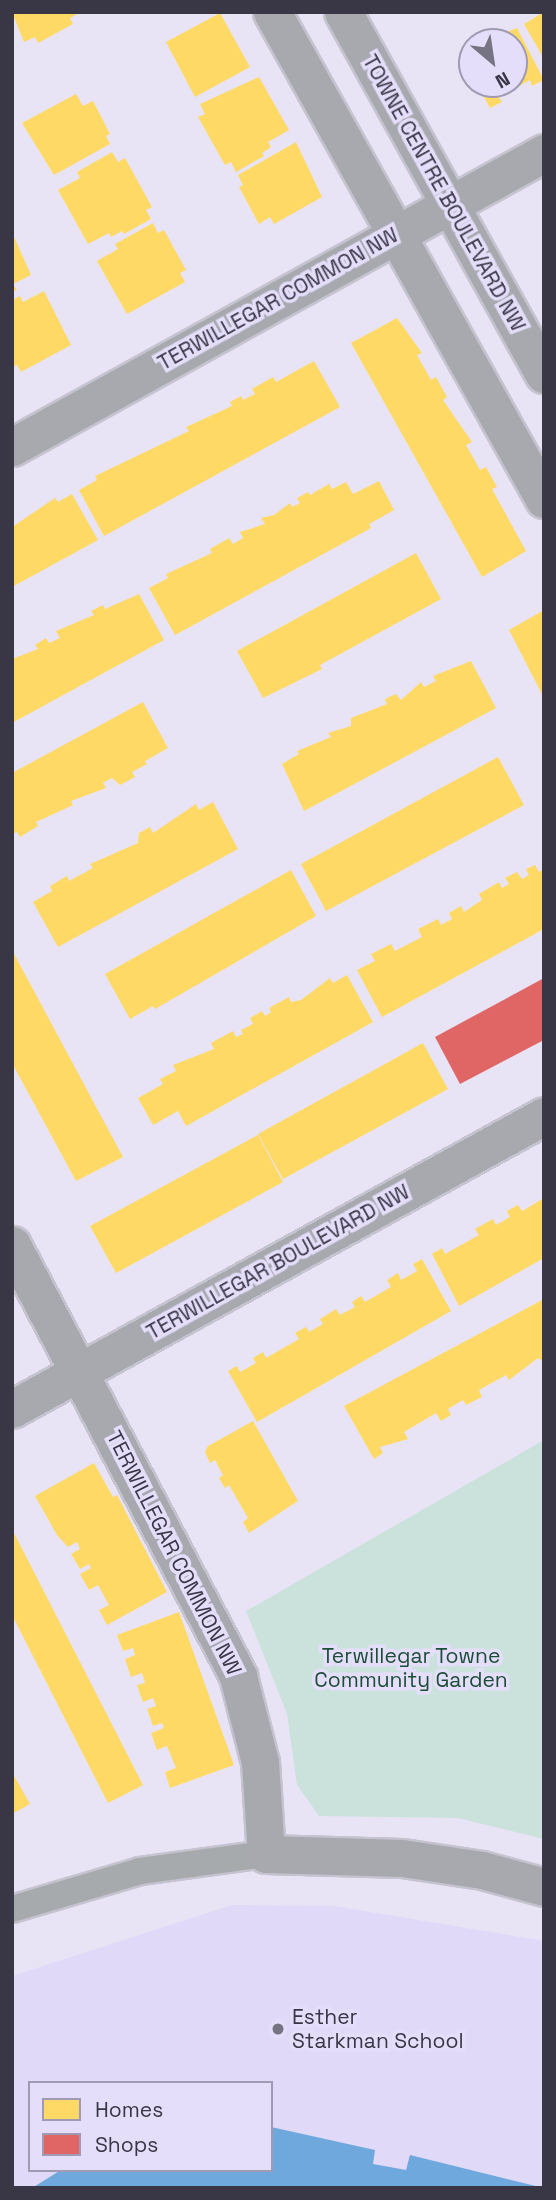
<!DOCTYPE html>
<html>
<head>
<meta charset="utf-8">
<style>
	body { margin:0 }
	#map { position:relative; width:556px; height:2200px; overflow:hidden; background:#e8e4f5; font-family:"Space Grotesk",sans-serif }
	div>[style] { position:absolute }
	.built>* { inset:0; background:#e0d9f8 }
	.green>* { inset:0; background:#cbe2dc }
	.homes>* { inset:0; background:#ffd966 }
	.shops>* { inset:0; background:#e06666 }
	.schools>* { inset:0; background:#6fa8dc }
	.roads { filter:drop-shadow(2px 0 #c6c3d0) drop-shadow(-2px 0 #c6c3d0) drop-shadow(0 2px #c6c3d0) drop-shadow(0 -2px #c6c3d0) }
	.street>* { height:26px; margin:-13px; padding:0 13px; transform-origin:13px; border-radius:13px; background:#a7aaad }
	.secondary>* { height:37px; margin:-18.5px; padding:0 18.5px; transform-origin:18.5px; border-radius:18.5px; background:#a7a9ae }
	.dots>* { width:19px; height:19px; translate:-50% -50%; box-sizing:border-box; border:4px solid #e4defb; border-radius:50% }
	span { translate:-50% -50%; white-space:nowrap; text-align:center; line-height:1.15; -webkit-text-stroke:7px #e4defb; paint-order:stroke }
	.street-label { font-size:21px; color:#393645 }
	.park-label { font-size:21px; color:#1c4e36 }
	.poi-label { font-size:21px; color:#393645 }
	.left { translate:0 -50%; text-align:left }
	.frame { position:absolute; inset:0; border:14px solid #393645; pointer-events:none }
	.legend { position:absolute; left:28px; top:2081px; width:245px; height:91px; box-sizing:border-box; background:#e4defb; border:2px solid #a09bb2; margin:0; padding:9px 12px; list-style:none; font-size:21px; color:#393645 }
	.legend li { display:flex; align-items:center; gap:14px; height:35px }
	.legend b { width:35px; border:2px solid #a09bb2 }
	.north { position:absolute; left:458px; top:28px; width:70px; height:70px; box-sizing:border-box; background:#e4defb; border:2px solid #a09bb2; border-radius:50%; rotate:151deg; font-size:19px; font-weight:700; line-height:28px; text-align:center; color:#393645 }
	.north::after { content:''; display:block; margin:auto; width:24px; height:32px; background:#767383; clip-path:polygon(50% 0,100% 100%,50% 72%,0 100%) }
</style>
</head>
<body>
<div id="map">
	<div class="built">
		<div style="clip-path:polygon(evenodd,232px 1905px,334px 1906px,544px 1941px,544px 2188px,12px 2188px,12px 1976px,232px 1905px,30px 2083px,271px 2083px,271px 2170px,30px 2170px,30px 2083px)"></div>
	</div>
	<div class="green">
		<div style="clip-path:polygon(544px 1440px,544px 1839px,458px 1818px,319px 1816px,297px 1785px,287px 1714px,246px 1611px)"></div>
	</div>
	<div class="homes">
		<div style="clip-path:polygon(12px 12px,81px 12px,70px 18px,73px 24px,38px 43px,35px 37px,24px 42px)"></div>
		<div style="clip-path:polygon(544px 12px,544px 59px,524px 24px)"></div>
		<div style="clip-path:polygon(220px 13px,250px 67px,195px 97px,166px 42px)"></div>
		<div style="clip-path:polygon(517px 28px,544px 80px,532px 86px,530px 80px,499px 97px,502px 102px,490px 108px,477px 84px,514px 84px,514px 42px,481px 42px)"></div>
		<div style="clip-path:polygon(472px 53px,472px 75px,463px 58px)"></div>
		<div style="clip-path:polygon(259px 77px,289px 130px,268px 142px,271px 147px,262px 153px,264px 156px,236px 172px,231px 162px,225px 165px,198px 117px,205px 114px,200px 104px)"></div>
		<div style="clip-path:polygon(76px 94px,83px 106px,93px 101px,110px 134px,106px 136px,110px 144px,54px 175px,22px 123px)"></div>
		<div style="clip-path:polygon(296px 142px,322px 197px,274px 224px,270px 217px,259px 224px,239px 187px,243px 185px,238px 175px)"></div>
		<div style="clip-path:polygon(112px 152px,118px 162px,125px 158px,152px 207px,146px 210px,151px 219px,124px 234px,122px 231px,111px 237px,109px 233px,88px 244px,58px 190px,80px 178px,77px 172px)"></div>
		<div style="clip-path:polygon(153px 223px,158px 233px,164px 230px,186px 270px,180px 273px,185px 282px,127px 314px,97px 261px,118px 249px,115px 244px)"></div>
		<div style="clip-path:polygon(12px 232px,31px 275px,13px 284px,17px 290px,12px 292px)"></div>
		<div style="clip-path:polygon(44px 291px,71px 345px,21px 372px,17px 365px,12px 367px,12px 300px,20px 296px,23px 302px)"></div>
		<div style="clip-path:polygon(397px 318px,422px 353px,417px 355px,431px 380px,436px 377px,447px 397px,443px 400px,472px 442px,466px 445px,480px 470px,486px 467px,497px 487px,492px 489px,526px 551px,482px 577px,351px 343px)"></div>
		<div style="clip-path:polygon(314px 361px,340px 407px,104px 536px,79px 490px,97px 480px,95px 476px,189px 431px,186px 427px,232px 406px,230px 402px,241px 396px,243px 400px,255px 394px,252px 389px,273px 377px,276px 382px)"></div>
		<div style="clip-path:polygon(379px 481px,394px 510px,369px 524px,371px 528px,175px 635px,149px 588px,168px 578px,166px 574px,212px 553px,210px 549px,229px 538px,233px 544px,243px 538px,240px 532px,265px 524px,261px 518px,274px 515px,290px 503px,292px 507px,300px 503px,297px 498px,308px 492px,310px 495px,329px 484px,332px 489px,346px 482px,353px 494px)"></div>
		<div style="clip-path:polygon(72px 494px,98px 540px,12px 587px,12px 527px,55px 498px,58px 502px)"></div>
		<div style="clip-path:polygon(416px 553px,441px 599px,320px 665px,322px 669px,263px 698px,237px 651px)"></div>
		<div style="clip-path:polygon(139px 594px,164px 640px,12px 723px,12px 659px,38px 649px,35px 645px,46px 638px,49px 643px,60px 638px,56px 631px,94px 615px,91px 611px,103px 605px,105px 609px)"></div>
		<div style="clip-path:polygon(544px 610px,544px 698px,509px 630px)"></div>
		<div style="clip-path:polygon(471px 661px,496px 708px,304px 811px,282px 764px,299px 754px,297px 751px,331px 737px,328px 733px,351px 726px,351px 718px,387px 704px,385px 699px,396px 694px,401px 700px,421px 682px,424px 687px,436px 681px,433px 676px)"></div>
		<div style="clip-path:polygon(143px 702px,168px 748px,145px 761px,147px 764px,132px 772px,135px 777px,120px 785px,112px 778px,103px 783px,106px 788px,71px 801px,73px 805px,36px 822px,38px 826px,20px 837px,17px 832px,12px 834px,12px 773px)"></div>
		<div style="clip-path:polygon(498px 757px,524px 805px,326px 911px,301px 864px)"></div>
		<div style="clip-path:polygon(213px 802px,238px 849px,58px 947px,33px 902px,52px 891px,50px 886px,67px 876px,69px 881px,93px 868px,90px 864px,138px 843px,139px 833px,150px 827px,153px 833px,196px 804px,199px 810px)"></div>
		<div style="clip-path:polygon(535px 865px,539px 872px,544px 869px,544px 929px,382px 1017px,357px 970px,375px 961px,371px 954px,391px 944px,395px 951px,422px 937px,418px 929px,438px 919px,441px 925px,452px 919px,449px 913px,461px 906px,464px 912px,482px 900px,479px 894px,499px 882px,502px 888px,509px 884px,505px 878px,517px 872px,522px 879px,529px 875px,526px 869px)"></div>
		<div style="clip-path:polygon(291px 870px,316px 916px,155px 1009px,153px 1006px,130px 1019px,105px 974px)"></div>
		<div style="clip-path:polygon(12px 950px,123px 1157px,76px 1181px,12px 1063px)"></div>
		<div style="clip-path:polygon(347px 975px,373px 1022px,186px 1126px,178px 1111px,153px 1125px,138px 1098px,163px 1084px,160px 1079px,176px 1071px,173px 1065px,214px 1049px,211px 1043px,233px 1031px,236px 1037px,243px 1034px,241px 1030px,253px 1024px,250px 1018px,262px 1011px,265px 1016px,271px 1012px,269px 1008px,289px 997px,291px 1002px,301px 1000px,330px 978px,333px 983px)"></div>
		<div style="clip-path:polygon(423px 1043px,448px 1089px,283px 1179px,258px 1134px)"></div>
		<div style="clip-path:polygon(258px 1135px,283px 1182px,116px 1273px,90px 1226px)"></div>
		<div style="clip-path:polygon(544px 1198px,544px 1258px,459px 1306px,432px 1254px,442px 1248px,445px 1254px,479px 1235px,475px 1229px,493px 1219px,496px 1225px,510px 1217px,507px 1211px,518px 1205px,522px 1211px)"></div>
		<div style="clip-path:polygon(422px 1259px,451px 1311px,257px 1422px,228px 1371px,237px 1366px,240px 1372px,256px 1363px,253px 1358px,263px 1352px,266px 1358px,299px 1339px,295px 1333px,306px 1327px,309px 1332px,323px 1324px,320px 1319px,336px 1309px,340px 1315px,355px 1307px,352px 1302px,361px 1296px,365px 1302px,391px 1287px,387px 1280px,398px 1273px,401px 1280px,417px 1271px,413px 1264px)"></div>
		<div style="clip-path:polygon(544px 1299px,544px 1362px,538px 1358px,509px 1380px,506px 1375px,479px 1390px,482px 1397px,466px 1405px,463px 1400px,448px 1409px,451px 1415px,441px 1421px,436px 1413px,404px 1432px,408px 1439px,380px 1447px,383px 1453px,374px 1459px,344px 1406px)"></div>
		<div style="clip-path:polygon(253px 1421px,298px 1501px,249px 1533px,243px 1522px,248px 1518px,229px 1485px,225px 1488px,219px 1478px,223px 1475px,215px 1460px,210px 1463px,205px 1452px,208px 1446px)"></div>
		<div style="clip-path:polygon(94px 1463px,113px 1497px,117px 1495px,167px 1592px,107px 1625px,99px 1610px,109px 1605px,98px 1585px,89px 1590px,80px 1574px,91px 1568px,89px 1564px,80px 1569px,71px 1554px,80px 1549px,77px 1542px,68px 1547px,57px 1535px,35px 1496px)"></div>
		<div style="clip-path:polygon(12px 1529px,143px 1785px,108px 1803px,12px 1615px)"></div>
		<div style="clip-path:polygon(179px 1612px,234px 1765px,170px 1788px,165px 1772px,176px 1768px,167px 1746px,157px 1750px,151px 1733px,164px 1728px,162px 1723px,153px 1726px,147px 1709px,156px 1706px,153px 1698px,143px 1702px,137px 1685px,145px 1683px,142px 1673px,131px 1677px,125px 1659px,135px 1655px,133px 1648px,123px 1651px,117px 1635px)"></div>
		<div style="clip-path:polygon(12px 1772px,30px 1804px,12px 1814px)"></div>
	</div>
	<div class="shops">
		<div style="clip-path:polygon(544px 978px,544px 1040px,460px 1084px,435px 1037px)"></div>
	</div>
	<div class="schools">
		<div style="clip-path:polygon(271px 2127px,375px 2150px,373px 2164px,406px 2170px,410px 2155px,544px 2188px,32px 2188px,61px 2170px,271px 2170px)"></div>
	</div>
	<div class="roads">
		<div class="street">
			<div style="left:12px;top:1909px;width:134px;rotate:-16.5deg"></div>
			<div style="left:140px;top:1871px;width:127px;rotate:-7.7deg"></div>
		</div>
		<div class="secondary">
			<div style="left:272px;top:12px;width:558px;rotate:60.82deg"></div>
			<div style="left:343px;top:12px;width:414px;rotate:61deg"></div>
			<div style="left:12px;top:447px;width:608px;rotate:-28.93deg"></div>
			<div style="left:12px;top:1245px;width:487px;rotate:62.3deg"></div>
			<div style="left:238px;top:1676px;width:89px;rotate:75.7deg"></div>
			<div style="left:260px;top:1762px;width:92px;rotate:86.3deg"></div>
			<div style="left:266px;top:1854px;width:136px;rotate:1.7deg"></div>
			<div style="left:402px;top:1858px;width:81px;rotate:8.5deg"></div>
			<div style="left:482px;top:1870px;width:64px;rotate:15.3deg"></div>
			<div style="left:12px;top:1409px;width:607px;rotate:-28.84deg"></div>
		</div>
	</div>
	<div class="dots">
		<div style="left:278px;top:2029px;background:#767383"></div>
	</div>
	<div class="street-label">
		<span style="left:444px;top:193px;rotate:61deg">TOWNE CENTRE BOULEVARD NW</span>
		<span style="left:278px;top:299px;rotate:-29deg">TERWILLEGAR COMMON NW</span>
		<span style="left:278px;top:1262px;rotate:-29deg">TERWILLEGAR BOULEVARD NW</span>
		<span style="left:174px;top:1553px;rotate:63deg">TERWILLEGAR COMMON NW</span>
	</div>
	<div class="park-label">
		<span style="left:411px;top:1668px">Terwillegar Towne<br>Community Garden</span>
	</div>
	<div class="poi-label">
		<span class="left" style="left:292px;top:2029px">Esther<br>Starkman School</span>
	</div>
	<div class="frame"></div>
	<ul class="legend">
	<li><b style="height:19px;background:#ffd966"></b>Homes</li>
	<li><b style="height:19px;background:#e06666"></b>Shops</li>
	</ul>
	<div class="north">N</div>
</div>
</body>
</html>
